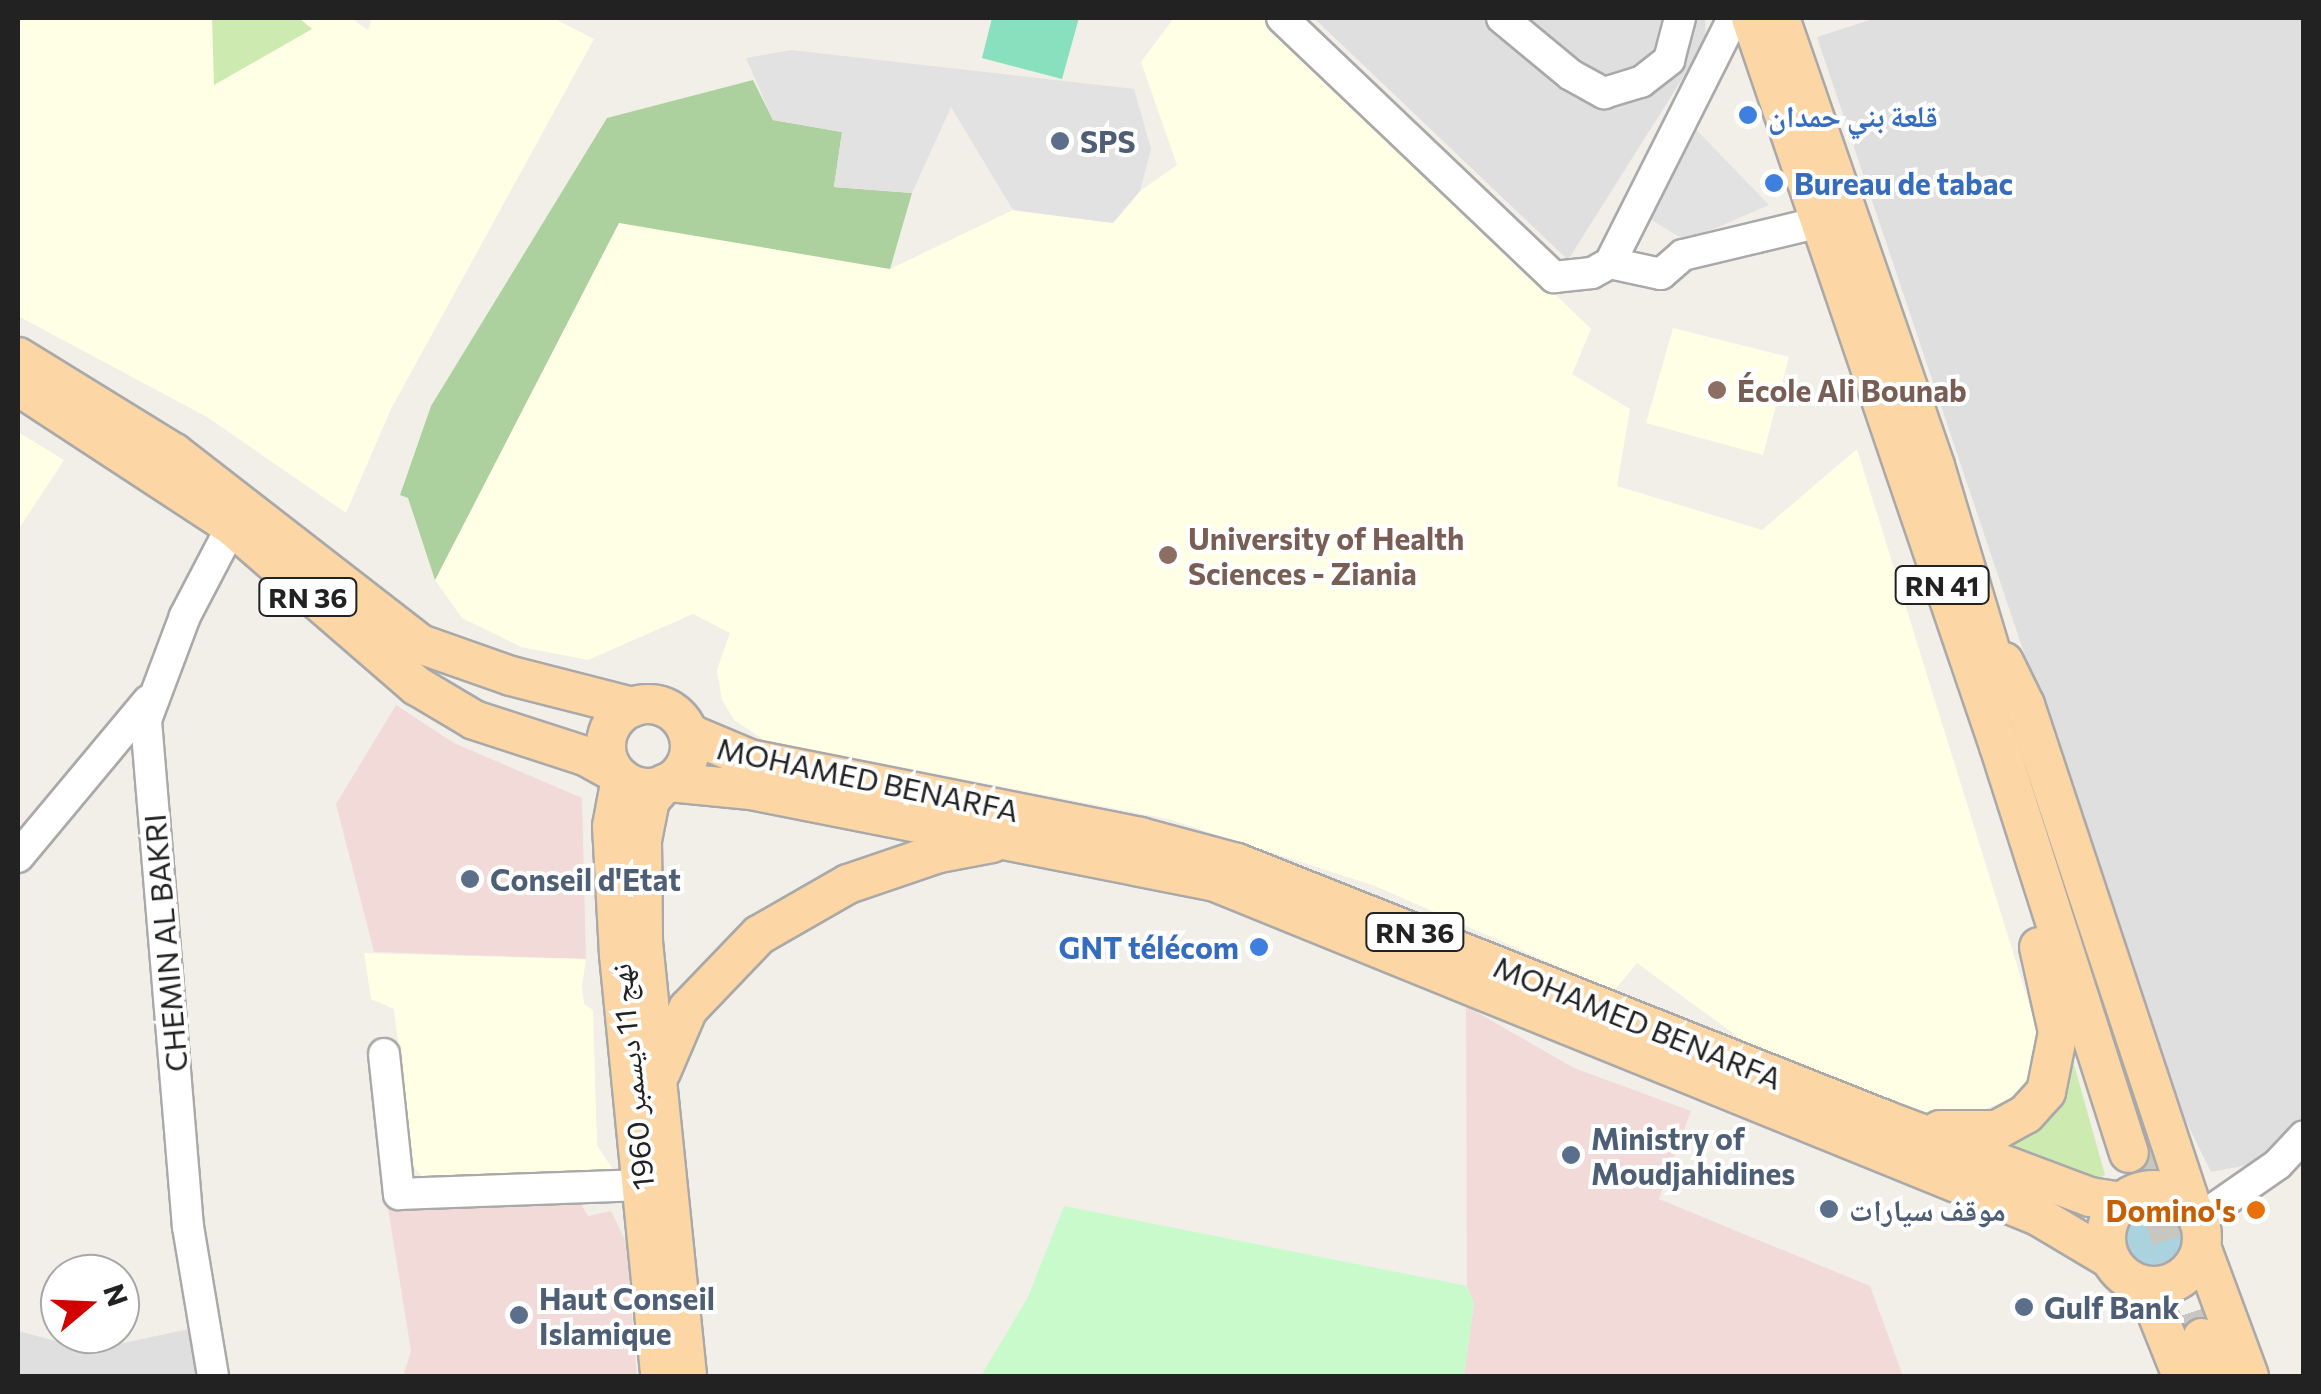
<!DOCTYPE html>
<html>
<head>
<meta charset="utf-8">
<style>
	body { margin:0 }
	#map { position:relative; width:2321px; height:1394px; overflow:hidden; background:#f2efe9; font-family:Commissioner,"Noto Naskh Arabic",sans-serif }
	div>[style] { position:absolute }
	.residential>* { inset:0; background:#e0dfdf }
	.commercial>* { inset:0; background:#f2dad9 }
	.education>* { inset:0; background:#ffffe5 }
	.grass>* { inset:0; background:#cdebb0 }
	.forest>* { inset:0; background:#add19e }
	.park>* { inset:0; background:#c8facc }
	.pitch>* { inset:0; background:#88e0be }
	.parking>* { inset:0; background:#e2e2e2 }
	.water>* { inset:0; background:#aad3df }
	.round { border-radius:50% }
	.major-tunnel>* { height:38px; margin-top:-19px; transform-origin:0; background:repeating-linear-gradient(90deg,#c8c6c1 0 38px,transparent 0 57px) }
	.roads { filter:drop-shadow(2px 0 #a9a9a9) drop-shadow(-2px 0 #a9a9a9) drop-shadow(0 2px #a9a9a9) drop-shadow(0 -2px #a9a9a9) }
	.minor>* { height:30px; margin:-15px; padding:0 15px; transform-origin:15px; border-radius:15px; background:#fff }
	.major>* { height:38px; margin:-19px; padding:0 19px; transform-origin:19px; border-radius:19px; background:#fcd6a4 }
	.major>.ring { margin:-19px; padding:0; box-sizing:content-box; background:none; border:38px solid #fcd6a4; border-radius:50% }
	.dots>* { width:28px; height:28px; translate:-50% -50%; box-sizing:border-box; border:5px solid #fff; border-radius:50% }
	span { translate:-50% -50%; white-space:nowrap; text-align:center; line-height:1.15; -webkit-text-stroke:8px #fff; paint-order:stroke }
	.shield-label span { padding:2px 8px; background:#fff; border:2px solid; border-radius:8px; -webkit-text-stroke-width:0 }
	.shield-label { font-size:28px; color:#222; font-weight:700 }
	.shop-label { font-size:30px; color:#366cbe; font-weight:700 }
	.left { translate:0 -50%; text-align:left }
	.right { translate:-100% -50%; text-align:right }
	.service-label { font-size:30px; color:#4e5e75; font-weight:700 }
	.education-label { font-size:30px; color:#785e54; font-weight:700 }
	.street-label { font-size:30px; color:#222 }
	.food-label { font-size:30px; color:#c56008; font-weight:700 }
	.frame { position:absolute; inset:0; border:20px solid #222; pointer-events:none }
	.north { position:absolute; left:40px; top:1254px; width:100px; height:100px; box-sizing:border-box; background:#fff; border:2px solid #a7a7a7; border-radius:50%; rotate:71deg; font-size:28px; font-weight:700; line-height:40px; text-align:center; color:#222 }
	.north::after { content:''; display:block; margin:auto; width:35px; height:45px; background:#d40000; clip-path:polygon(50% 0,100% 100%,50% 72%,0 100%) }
</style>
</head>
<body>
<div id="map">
	<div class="residential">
		<div style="clip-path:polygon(1314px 18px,1705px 18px,1706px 41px,1568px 260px)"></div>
		<div style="clip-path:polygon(1876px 18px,2303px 18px,2304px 1115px,2264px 1162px,2211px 1172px,2172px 1093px,1817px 37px)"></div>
		<div style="clip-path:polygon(194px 1328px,198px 1376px,18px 1376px,18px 1331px,90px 1350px)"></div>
	</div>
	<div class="commercial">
		<div style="clip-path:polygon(396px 705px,454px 743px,582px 798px,586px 959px,374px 952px,336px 804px)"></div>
		<div style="clip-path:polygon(1466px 1006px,1574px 1068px,1691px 1111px,1659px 1199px,1870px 1286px,1903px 1376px,1464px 1376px,1474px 1303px,1467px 1286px)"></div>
		<div style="clip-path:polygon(577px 1198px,588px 1216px,611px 1211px,626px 1242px,637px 1376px,403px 1376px,411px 1351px,387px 1202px)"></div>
	</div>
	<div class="education">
		<div style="clip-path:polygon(18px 18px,351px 18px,368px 30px,372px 18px,553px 18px,594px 39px,391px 409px,346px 513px,207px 417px,18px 316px)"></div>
		<div style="clip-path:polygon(1174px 18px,1269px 18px,1591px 329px,1572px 374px,1630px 409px,1617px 486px,1762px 530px,1857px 449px,2038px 1033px,2032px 1076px,2014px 1098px,1974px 1113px,1920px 1113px,1749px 1045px,1637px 963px,1614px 991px,1375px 886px,1168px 819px,764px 740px,734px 720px,722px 700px,717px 670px,730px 633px,693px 614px,588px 660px,521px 647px,462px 618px,435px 580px,619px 222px,890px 269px,1013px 210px,1113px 223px,1140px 191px,1177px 165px,1141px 62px)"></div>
		<div style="clip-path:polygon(1673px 328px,1789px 357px,1763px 455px,1646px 423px)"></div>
		<div style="clip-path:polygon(18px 432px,64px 460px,18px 530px)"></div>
		<div style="clip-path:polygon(364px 953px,586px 959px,582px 986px,584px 1004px,593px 1010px,597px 1145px,612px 1168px,584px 1183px,432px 1188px,413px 1166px,394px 1009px,371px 999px)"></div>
	</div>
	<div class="grass">
		<div style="clip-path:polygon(212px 18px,299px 18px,312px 29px,214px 85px)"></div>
		<div style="clip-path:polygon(2072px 1057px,2105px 1175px,2096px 1179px,2001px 1147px,2051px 1118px)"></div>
	</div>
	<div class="forest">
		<div style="clip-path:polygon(753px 80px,773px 120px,842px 132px,834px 187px,912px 193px,890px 269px,619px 223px,435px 580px,408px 498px,400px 495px,431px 406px,607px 118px)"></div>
	</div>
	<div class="park">
		<div style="clip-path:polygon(1064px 1206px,1467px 1286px,1474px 1303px,1464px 1376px,981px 1376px,1028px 1297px)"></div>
	</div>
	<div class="pitch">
		<div style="clip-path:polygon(992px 18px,1079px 18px,1062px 79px,982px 58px)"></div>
	</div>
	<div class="parking">
		<div style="clip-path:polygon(791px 50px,1134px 89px,1151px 149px,1140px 191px,1113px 223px,1013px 210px,951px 107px,912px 193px,834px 187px,842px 132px,773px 120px,746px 58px)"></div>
		<div style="clip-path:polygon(1684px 117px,1769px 205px,1686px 241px,1637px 211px)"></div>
	</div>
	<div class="water">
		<div class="round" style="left:2121px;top:1204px;width:70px;height:70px"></div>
	</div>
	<div class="major-tunnel">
		<div style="left:2141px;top:1149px;width:199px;rotate:72.1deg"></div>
	</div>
	<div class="roads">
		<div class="minor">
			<div style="left:1282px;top:18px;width:376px;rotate:43.6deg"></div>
			<div style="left:1554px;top:277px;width:38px;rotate:-6deg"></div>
			<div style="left:1592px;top:273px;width:21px;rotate:-29deg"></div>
			<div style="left:1610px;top:263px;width:274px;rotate:-63.3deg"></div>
			<div style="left:1502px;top:18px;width:89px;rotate:39.6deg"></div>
			<div style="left:1571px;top:75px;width:38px;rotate:29deg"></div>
			<div style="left:1604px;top:93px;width:39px;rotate:-17deg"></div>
			<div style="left:1641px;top:82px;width:36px;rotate:-38deg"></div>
			<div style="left:1669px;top:60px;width:43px;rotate:-75.3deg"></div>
			<div style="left:1610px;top:263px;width:52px;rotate:12.2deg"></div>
			<div style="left:1661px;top:274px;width:29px;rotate:-41deg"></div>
			<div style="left:1683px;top:255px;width:141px;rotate:-13.5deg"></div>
			<div style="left:18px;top:857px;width:203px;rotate:-50.2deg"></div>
			<div style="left:384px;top:1054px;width:141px;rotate:83.9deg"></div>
			<div style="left:399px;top:1194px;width:243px;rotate:-2.1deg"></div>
			<div style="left:2199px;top:1219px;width:96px;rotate:-34.8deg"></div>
			<div style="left:2278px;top:1164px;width:38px;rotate:-47deg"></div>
			<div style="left:213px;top:1376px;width:151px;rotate:-99.5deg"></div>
			<div style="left:188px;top:1227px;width:509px;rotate:-94.74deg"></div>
			<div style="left:146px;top:720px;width:111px;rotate:-69.4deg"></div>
			<div style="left:185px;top:616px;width:102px;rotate:-62.4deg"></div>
		</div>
		<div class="major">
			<div style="left:1751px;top:18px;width:769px;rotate:71.19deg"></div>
			<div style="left:1999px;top:746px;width:427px;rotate:72.3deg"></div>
			<div style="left:1780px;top:18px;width:474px;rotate:70.9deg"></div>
			<div style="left:1935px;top:466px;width:236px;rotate:73.3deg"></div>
			<div style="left:18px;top:357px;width:183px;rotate:31.6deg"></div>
			<div style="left:174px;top:453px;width:311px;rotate:37.8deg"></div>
			<div style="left:420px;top:644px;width:96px;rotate:19.4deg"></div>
			<div style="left:511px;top:676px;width:126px;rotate:14.3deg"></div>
			<div style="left:18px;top:386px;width:256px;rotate:33.2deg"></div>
			<div style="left:232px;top:526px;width:245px;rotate:40.9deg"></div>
			<div style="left:417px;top:686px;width:66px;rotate:30.8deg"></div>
			<div style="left:474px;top:720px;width:117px;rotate:18deg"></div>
			<div style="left:585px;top:756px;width:35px;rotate:29deg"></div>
			<div style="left:2004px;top:662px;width:48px;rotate:64deg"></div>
			<div style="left:2025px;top:705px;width:530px;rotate:71.63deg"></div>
			<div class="ring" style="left:606px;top:704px;width:46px;height:46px"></div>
			<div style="left:688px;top:733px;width:67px;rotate:22.8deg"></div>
			<div style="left:750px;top:759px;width:398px;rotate:11.3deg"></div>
			<div style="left:1140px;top:837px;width:100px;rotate:15deg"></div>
			<div style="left:1237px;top:863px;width:697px;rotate:21.63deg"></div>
			<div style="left:1885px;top:1120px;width:219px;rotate:20.6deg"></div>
			<div style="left:2090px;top:1197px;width:32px;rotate:9deg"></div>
			<div style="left:621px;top:778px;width:49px;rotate:100.6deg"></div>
			<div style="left:612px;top:826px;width:129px;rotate:86.9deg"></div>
			<div style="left:619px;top:955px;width:423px;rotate:84.4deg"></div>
			<div style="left:669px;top:782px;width:82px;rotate:5.6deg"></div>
			<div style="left:751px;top:790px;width:473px;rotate:11.2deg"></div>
			<div style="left:1215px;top:882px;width:888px;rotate:22.09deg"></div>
			<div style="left:2038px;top:1216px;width:84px;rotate:30.8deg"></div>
			<div style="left:664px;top:784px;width:21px;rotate:131deg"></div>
			<div style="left:650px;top:800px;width:41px;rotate:101.3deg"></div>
			<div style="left:642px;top:840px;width:102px;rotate:89.4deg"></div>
			<div style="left:643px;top:942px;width:436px;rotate:84.2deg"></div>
			<div style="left:661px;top:1072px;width:69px;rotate:-66.8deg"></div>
			<div style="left:688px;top:1009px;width:103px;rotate:-46.2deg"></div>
			<div style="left:759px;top:935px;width:103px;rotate:-29.8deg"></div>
			<div style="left:848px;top:884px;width:96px;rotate:-18.8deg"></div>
			<div style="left:939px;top:853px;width:54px;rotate:-10.7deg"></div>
			<div style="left:1940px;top:1130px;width:57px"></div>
			<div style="left:1997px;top:1130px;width:33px;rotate:-29deg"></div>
			<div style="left:2026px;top:1114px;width:30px;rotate:-48deg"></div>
			<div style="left:2046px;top:1092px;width:61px;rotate:-78.7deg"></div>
			<div style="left:2058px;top:1032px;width:87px;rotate:-102.6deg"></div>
			<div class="ring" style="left:2106px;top:1190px;width:58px;height:58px"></div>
			<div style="left:2202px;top:1249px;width:135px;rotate:69.7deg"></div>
			<div style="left:2146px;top:1286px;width:97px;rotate:68.2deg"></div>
			<div style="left:2202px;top:1338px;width:41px;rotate:68.5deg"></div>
		</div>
	</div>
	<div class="dots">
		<div style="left:1748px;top:115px;background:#3f7fe0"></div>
		<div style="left:1060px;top:141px;background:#5c6f8a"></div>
		<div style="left:1774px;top:183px;background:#3f7fe0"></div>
		<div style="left:1717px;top:390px;background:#8d6e63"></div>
		<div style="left:1168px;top:555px;background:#8d6e63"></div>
		<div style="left:470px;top:879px;background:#5c6f8a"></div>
		<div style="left:1259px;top:947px;background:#3f7fe0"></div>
		<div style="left:1571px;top:1155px;background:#5c6f8a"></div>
		<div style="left:1829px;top:1209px;background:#5c6f8a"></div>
		<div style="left:2256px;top:1210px;background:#e8710a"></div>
		<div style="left:2024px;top:1307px;background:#5c6f8a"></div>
		<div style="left:519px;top:1315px;background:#5c6f8a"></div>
	</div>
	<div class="shield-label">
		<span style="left:1942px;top:585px">RN 41</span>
		<span style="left:308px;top:597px">RN 36</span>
		<span style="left:1415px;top:932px">RN 36</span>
	</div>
	<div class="shop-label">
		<span class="left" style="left:1768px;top:115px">قلعة بني حمدان</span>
		<span class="left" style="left:1794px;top:183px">Bureau de tabac</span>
		<span class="right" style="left:1239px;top:947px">GNT télécom</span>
	</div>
	<div class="service-label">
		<span class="left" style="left:1080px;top:141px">SPS</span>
		<span class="left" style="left:490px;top:879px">Conseil d'Etat</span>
		<span class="left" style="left:1591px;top:1155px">Ministry of<br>Moudjahidines</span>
		<span class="left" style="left:1849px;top:1209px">موقف سيارات</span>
		<span class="left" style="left:539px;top:1315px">Haut Conseil<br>Islamique</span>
		<span class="left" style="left:2044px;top:1307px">Gulf Bank</span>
	</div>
	<div class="education-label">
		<span class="left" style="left:1737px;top:390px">École Ali Bounab</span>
		<span class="left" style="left:1188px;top:555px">University of Health<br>Sciences - Ziania</span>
	</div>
	<div class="street-label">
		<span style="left:868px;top:779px;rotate:12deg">MOHAMED BENARFA</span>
		<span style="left:165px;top:943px;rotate:-95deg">CHEMIN AL BAKRI</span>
		<span style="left:1638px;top:1022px;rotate:22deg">MOHAMED BENARFA</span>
		<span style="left:631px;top:1077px;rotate:-96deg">نهج 11 ديسمبر 1960</span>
	</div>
	<div class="food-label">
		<span class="right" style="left:2236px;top:1210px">Domino's</span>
	</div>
	<div class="frame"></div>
	<div class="north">N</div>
</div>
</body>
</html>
